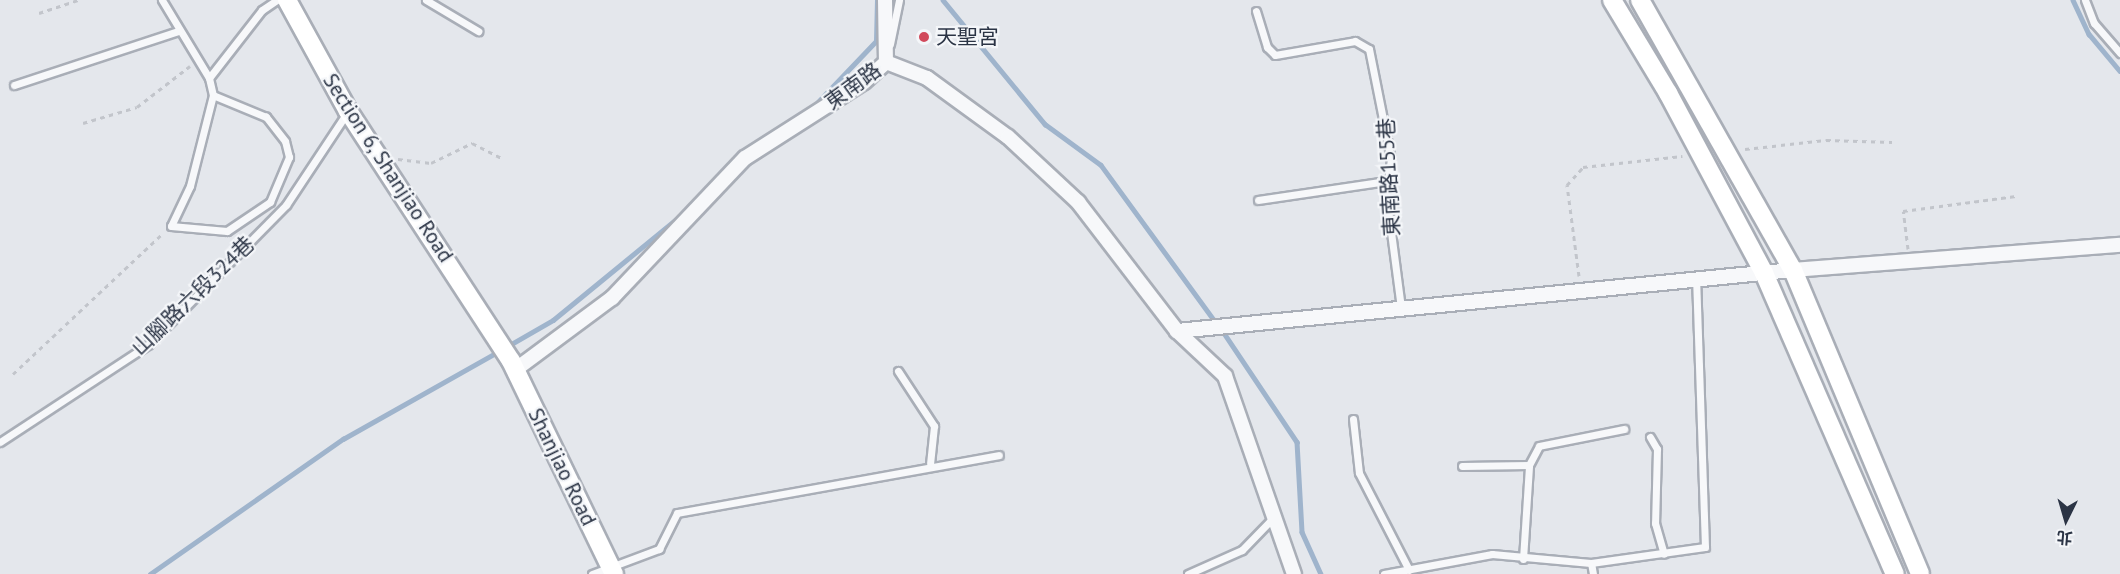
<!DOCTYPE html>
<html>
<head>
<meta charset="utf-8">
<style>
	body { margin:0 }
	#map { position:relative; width:2120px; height:574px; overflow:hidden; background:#e4e7ec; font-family:"PT Sans","Noto Sans TC",sans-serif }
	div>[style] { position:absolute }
	.stream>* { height:4.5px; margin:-2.25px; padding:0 2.25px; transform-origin:2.25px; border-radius:2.25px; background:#9fb4cc }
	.path>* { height:3px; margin-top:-1.5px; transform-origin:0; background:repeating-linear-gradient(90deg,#c2c5cb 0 4.5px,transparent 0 9px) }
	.roads { filter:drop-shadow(2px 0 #a9aeb7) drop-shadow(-2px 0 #a9aeb7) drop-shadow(0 2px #a9aeb7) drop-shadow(0 -2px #a9aeb7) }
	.lane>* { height:7px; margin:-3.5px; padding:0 3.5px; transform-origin:3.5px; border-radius:3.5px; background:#f7f8fa }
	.street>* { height:14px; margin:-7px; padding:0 7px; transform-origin:7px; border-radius:7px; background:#f7f8fa }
	.secondary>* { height:18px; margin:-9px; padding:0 9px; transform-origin:9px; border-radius:9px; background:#fff }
	.dots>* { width:16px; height:16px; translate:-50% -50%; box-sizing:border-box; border:3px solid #f4f6f9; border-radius:50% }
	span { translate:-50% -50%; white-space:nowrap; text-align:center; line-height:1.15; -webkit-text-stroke:4.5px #f4f6f9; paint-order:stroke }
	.poi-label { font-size:21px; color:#2b3445 }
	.left { translate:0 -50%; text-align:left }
	.street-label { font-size:21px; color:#2b3445 }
	.north { position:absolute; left:2036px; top:490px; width:60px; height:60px; -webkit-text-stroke:4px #f4f6f9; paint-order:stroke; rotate:185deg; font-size:16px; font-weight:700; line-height:24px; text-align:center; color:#2b3445 }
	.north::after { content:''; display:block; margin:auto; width:21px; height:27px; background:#2b3445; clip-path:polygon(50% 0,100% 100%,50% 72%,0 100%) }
</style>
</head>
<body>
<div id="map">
	<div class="stream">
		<div style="left:943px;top:0;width:161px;rotate:50.6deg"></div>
		<div style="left:1045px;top:124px;width:69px;rotate:36.2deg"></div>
		<div style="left:1101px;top:165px;width:197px;rotate:53.9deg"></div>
		<div style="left:2073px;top:0;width:38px;rotate:65deg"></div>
		<div style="left:2089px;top:34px;width:48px;rotate:50deg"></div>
		<div style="left:813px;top:107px;width:91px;rotate:-46.3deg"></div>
		<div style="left:876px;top:41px;width:41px;rotate:-88.6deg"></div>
		<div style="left:1222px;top:330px;width:135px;rotate:56.2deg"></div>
		<div style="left:1297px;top:442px;width:90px;rotate:86.8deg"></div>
		<div style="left:1302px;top:532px;width:46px;rotate:65.7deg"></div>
		<div style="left:506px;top:347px;width:54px;rotate:-29.9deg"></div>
		<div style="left:553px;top:320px;width:172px;rotate:-39.3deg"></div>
		<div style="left:150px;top:574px;width:236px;rotate:-35deg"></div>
		<div style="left:343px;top:439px;width:179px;rotate:-29.4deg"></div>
	</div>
	<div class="path">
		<div style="left:39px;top:13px;width:41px;rotate:-18.4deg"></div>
		<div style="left:83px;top:123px;width:56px;rotate:-16.5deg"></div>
		<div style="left:137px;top:107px;width:67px;rotate:-37.7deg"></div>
		<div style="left:1745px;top:149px;width:81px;rotate:-6.3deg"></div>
		<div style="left:1826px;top:140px;width:66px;rotate:1.7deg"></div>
		<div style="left:398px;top:159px;width:33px;rotate:7deg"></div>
		<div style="left:431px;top:163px;width:46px;rotate:-26deg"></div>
		<div style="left:472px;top:143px;width:35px;rotate:27deg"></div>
		<div style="left:1908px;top:249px;width:38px;rotate:-97deg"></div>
		<div style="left:1903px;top:211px;width:114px;rotate:-7.6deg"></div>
		<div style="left:1579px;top:276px;width:92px;rotate:-97.5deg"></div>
		<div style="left:1567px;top:185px;width:24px;rotate:-48deg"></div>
		<div style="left:1583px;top:167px;width:100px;rotate:-6.3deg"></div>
		<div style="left:13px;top:374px;width:206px;rotate:-43.2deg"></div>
	</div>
	<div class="roads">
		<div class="lane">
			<div style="left:162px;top:0;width:91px;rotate:58.9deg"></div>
			<div style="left:209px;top:78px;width:17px;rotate:77deg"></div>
			<div style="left:213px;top:95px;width:94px;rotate:104.2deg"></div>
			<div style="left:190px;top:186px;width:44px;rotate:115.4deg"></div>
			<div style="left:171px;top:226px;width:56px;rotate:5.1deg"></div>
			<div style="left:227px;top:231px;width:52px;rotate:-34deg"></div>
			<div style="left:270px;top:202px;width:49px;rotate:-67.1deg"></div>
			<div style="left:289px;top:157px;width:16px;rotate:-104deg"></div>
			<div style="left:285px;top:141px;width:31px;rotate:-128deg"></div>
			<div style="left:266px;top:117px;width:57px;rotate:-157.5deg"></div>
			<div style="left:426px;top:0;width:61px;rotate:30.8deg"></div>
			<div style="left:2085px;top:0;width:25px;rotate:69deg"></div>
			<div style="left:2094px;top:23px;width:40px;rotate:49deg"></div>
			<div style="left:1256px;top:11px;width:38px;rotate:73deg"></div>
			<div style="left:1267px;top:47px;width:11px;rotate:45deg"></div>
			<div style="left:1275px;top:55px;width:81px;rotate:-9.9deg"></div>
			<div style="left:1355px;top:41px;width:16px;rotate:30deg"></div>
			<div style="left:1369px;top:49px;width:112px;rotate:78.7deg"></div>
			<div style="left:1391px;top:159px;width:35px;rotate:98deg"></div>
			<div style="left:1386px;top:194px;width:115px;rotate:82.5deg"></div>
			<div style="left:890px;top:44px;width:45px;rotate:-78.4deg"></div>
			<div style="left:209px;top:78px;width:86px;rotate:-52.1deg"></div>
			<div style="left:262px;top:10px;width:18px;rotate:-34deg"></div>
			<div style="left:14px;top:85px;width:173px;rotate:-18.2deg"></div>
			<div style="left:1258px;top:200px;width:130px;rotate:-8.4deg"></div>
			<div style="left:898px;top:371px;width:66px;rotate:56.8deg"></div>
			<div style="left:934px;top:426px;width:37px;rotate:96deg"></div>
			<div style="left:1353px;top:419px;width:54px;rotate:83.7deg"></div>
			<div style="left:1359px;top:473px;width:109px;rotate:62.7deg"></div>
			<div style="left:1650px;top:437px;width:14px;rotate:60deg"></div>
			<div style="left:1657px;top:449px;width:74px;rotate:91.5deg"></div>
			<div style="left:1655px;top:523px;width:32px;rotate:74deg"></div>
			<div style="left:0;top:442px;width:178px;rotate:-33.3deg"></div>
			<div style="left:149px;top:344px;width:195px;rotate:-45.4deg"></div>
			<div style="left:286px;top:205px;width:110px;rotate:-56.5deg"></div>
			<div style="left:1462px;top:466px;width:67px;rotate:-0.9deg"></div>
			<div style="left:1523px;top:559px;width:94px;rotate:-86.3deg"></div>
			<div style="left:1529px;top:465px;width:21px;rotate:-62deg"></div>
			<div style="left:1539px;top:446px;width:87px;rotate:-11.3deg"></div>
			<div style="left:592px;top:574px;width:72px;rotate:-20.5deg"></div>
			<div style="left:659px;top:549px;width:40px;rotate:-63.4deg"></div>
			<div style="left:677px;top:513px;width:327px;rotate:-10.2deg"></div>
			<div style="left:1188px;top:574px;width:59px;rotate:-24deg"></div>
			<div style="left:1242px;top:550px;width:45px;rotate:-45.9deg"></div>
			<div style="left:1384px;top:574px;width:110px;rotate:-10.5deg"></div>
			<div style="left:1492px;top:554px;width:99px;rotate:5.2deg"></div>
			<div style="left:1593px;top:574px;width:11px;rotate:-100deg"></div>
			<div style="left:1591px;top:563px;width:115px;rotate:-8deg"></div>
			<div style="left:1705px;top:547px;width:267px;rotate:-91.9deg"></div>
		</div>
		<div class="street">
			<div style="left:885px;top:0;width:62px;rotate:89.1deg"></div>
			<div style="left:886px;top:62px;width:44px;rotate:21.3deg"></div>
			<div style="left:927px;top:78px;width:100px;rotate:36.1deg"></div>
			<div style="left:1008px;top:137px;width:96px;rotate:42.9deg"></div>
			<div style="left:1078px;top:202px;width:163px;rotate:52.5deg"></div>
			<div style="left:1177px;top:331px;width:66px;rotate:43.2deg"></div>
			<div style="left:1225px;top:376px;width:210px;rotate:70.8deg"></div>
			<div style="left:1177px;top:331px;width:619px;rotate:-5.66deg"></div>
			<div style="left:1793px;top:270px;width:328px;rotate:-4.4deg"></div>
			<div style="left:515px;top:370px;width:121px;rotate:-36.6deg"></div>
			<div style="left:612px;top:298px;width:193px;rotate:-46.5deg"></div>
			<div style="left:745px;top:158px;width:141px;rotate:-32.6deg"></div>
			<div style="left:864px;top:82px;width:30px;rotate:-42deg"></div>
		</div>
		<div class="secondary">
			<div style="left:287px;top:0;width:127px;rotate:61.2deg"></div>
			<div style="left:348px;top:111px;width:298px;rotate:56.9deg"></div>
			<div style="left:511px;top:361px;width:237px;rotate:64.2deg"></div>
			<div style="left:1612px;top:0;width:109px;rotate:58.9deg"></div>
			<div style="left:1668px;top:93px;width:204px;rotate:61.9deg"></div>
			<div style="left:1764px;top:273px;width:328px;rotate:66.5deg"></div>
			<div style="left:1640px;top:0;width:310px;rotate:60.5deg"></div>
			<div style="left:1793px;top:270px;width:329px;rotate:67.3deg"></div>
		</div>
	</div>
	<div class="dots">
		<div style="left:924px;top:37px;background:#d1495b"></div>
	</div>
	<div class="poi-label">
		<span class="left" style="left:936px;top:37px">天聖宮</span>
	</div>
	<div class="street-label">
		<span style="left:853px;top:86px;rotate:-36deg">東南路</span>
		<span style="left:388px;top:168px;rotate:57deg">Section 6, Shanjiao Road</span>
		<span style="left:1389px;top:177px;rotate:-93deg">東南路155巷</span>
		<span style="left:193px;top:296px;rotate:-44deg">山腳路六段324巷</span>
		<span style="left:562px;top:467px;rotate:64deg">Shanjiao Road</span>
	</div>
	<div class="north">北</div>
</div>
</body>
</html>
